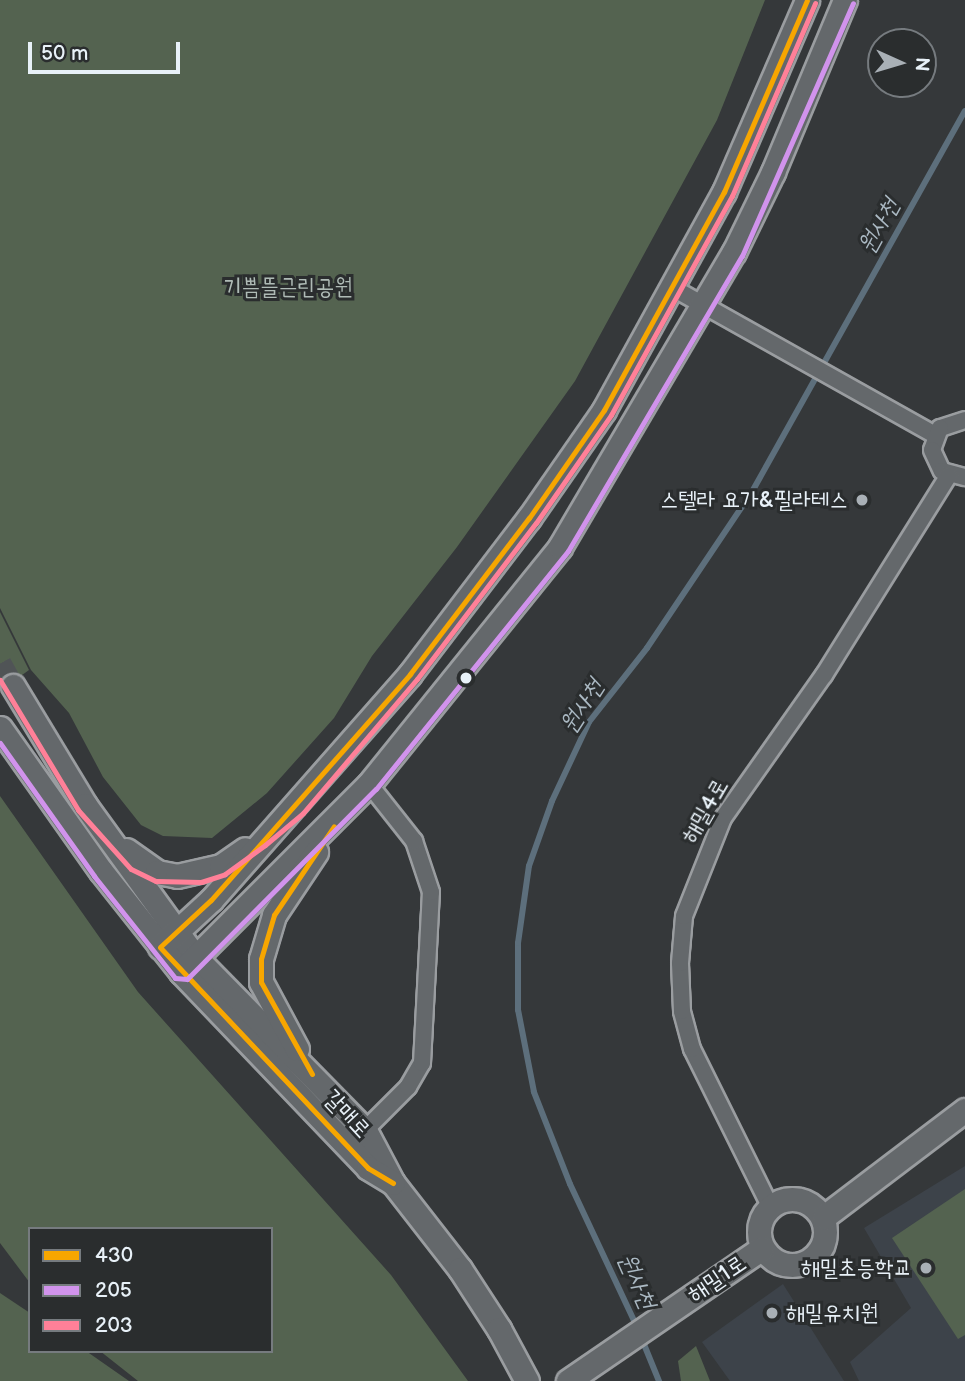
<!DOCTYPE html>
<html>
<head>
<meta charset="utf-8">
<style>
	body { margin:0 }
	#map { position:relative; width:965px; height:1381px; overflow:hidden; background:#35383a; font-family:"Balsamiq Sans","Poor Story",sans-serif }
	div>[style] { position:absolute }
	.built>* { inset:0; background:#3d434a }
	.green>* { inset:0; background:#546350 }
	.stream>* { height:6px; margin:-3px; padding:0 3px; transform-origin:3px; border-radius:3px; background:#5d6f7c }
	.secondary-tunnel>* { height:23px; margin-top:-11.5px; transform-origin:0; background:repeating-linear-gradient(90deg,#505456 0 23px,transparent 0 34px) }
	.roads { filter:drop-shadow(2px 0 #9a9da0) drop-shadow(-2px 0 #9a9da0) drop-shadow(0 2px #9a9da0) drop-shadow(0 -2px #9a9da0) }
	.street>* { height:16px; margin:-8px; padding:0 8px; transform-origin:8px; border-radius:8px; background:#64686b }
	.secondary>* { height:23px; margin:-11.5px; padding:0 11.5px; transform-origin:11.5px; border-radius:11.5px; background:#64686b }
	.secondary>.ring { margin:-11.5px; padding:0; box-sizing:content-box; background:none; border:23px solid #64686b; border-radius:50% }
	.bus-1>* { height:5px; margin:-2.5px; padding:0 2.5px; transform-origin:2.5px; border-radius:2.5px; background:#f7a600 }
	.bus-2>* { height:5px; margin:-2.5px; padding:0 2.5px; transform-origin:2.5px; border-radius:2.5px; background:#d193ec }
	.bus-3>* { height:5px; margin:-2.5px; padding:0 2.5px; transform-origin:2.5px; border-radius:2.5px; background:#ff8098 }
	.dots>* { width:19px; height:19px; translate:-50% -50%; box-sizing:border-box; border:4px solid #2a2d2e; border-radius:50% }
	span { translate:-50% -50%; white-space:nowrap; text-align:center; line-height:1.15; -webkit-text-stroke:6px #2a2d2e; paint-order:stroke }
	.park-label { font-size:23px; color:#afbbb6 }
	.poi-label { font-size:23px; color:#e8f1f8 }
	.right { translate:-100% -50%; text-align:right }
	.left { translate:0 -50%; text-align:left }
	.street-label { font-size:23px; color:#e8f1f8 }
	.water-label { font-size:24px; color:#abb9c3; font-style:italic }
	.legend { position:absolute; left:28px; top:1227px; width:245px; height:126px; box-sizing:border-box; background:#2a2d2e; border:2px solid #767b7f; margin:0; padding:9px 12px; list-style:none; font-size:21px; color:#e8f1f8 }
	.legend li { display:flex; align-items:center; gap:14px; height:35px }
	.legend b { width:35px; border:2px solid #767b7f }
	.north { position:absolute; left:867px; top:28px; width:70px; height:70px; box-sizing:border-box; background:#2a2d2e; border:2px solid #767b7f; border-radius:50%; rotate:94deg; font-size:19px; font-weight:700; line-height:28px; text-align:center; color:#e8f1f8 }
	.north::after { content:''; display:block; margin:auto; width:24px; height:32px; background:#a9b0b6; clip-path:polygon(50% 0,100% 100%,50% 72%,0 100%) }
	.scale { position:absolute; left:28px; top:42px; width:152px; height:32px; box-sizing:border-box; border:4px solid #e8f1f8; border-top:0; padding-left:9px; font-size:21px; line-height:24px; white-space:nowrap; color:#e8f1f8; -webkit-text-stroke:5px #2a2d2e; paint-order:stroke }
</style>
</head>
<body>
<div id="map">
	<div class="built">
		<div style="clip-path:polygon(965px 1166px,965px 1381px,859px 1381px,850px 1362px,911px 1308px,864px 1228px)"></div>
		<div style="clip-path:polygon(783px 1284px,844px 1381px,730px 1381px,702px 1342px)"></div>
	</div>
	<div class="green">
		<div style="clip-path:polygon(0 0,765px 0,717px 120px,575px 381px,457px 547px,372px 656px,334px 718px,267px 793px,212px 838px,163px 836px,141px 825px,103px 777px,69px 713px,31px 670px,0 608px)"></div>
		<div style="clip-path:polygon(0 612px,29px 670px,0 691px)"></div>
		<div style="clip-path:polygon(0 796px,138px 992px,391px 1275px,468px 1381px,138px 1381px,100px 1351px,271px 1351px,271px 1229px,30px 1229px,30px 1283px,0 1243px)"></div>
		<div style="clip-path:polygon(965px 1189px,965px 1335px,958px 1339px,892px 1238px)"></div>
		<div style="clip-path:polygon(0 1293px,30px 1313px,30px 1351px,86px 1351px,129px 1381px,0 1381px)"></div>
		<div style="clip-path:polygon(696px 1346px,710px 1381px,681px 1381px,678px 1361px)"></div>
	</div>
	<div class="stream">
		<div style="left:637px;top:1327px;width:158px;rotate:-115.1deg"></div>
		<div style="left:570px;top:1184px;width:99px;rotate:-111.4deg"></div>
		<div style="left:534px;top:1092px;width:84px;rotate:-101deg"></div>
		<div style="left:518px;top:1010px;width:67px;rotate:-90deg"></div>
		<div style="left:518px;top:943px;width:78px;rotate:-81.9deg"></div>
		<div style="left:529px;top:866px;width:69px;rotate:-70.5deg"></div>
		<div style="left:552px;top:801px;width:87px;rotate:-64.9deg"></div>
		<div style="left:589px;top:722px;width:94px;rotate:-51.9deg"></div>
		<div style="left:647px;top:648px;width:190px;rotate:-56.1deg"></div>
		<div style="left:753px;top:490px;width:434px;rotate:-60.8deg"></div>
		<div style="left:641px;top:1337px;width:48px;rotate:67.8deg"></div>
	</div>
	<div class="secondary-tunnel">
		<div style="left:0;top:663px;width:26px;rotate:61deg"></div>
	</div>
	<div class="roads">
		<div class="street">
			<div style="left:673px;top:288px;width:300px;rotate:29.3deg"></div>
			<div style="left:965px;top:420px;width:26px;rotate:162deg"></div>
			<div style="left:940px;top:428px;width:23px;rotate:110deg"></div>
			<div style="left:932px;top:450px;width:23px;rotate:65deg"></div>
			<div style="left:942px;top:471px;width:24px;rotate:15deg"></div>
			<div style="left:365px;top:1130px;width:61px;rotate:-45deg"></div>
			<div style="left:408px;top:1087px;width:28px;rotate:-60deg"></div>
			<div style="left:422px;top:1063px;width:171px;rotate:-87deg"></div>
			<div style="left:431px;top:892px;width:54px;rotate:-108.4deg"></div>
			<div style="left:414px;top:841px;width:73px;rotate:-128.3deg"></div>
			<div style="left:770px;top:1206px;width:175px;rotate:-116.4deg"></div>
			<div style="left:692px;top:1049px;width:39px;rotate:-105deg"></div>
			<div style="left:682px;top:1011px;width:48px;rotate:-92.4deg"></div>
			<div style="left:680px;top:963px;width:47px;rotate:-85.1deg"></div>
			<div style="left:684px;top:916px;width:105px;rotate:-68.3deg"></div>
			<div style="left:723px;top:818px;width:175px;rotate:-54.8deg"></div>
			<div style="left:824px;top:675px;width:236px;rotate:-58deg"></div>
		</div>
		<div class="secondary">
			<div style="left:13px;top:686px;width:139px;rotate:58.8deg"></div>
			<div style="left:85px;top:805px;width:188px;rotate:54.1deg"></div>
			<div style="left:195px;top:957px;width:243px;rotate:45.5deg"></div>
			<div style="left:365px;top:1130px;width:60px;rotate:62.2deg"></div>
			<div style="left:393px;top:1183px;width:109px;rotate:52.1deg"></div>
			<div style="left:460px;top:1269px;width:72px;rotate:57deg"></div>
			<div style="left:499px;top:1329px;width:59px;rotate:61.7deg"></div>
			<div style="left:0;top:728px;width:175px;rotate:54.8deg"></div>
			<div style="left:101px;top:871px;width:129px;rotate:51.6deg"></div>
			<div style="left:181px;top:972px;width:271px;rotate:46.3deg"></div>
			<div style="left:368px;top:1168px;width:29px;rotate:31deg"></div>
			<div style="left:126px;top:850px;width:38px;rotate:35deg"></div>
			<div style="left:157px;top:872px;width:20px;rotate:11deg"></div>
			<div style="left:177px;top:876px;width:45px;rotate:-12.8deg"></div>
			<div style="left:221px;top:866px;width:29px;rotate:-35deg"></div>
			<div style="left:160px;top:947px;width:69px;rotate:-42.7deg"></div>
			<div style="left:211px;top:900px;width:301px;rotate:-48.6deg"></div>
			<div style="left:410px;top:674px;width:196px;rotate:-52.7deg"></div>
			<div style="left:529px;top:518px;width:131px;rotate:-55.2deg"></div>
			<div style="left:604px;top:410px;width:249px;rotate:-61.2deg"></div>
			<div style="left:724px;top:192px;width:209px;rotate:-66.6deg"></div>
			<div style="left:181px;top:972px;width:266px;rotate:-45deg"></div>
			<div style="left:369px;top:784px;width:304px;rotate:-51.1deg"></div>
			<div style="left:560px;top:547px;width:342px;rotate:-59.5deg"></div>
			<div style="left:734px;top:252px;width:89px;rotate:-64deg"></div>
			<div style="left:773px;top:172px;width:186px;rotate:-67.3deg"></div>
			<div style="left:297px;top:1049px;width:76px;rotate:-118.2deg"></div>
			<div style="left:261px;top:982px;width:23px;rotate:-90deg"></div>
			<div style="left:261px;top:959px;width:46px;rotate:-73.5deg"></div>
			<div style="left:274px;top:915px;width:76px;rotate:-56.3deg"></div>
			<div class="ring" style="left:759px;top:1199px;width:43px;height:43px"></div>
			<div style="left:824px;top:1217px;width:177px;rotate:-37.2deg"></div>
			<div style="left:568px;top:1381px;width:235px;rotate:-34.4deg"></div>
		</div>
	</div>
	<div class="bus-1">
		<div style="left:312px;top:1074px;width:105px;rotate:-119deg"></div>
		<div style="left:261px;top:982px;width:23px;rotate:-90deg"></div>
		<div style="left:261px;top:959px;width:46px;rotate:-73.5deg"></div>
		<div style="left:274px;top:915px;width:107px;rotate:-56deg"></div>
		<div style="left:393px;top:1183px;width:29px;rotate:-149deg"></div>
		<div style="left:368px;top:1168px;width:303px;rotate:-133.3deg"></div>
		<div style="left:160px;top:947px;width:69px;rotate:-42.7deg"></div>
		<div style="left:211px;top:900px;width:301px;rotate:-48.6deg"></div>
		<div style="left:410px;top:674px;width:196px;rotate:-52.7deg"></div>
		<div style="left:529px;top:518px;width:131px;rotate:-55.2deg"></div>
		<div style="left:604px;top:410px;width:249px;rotate:-61.2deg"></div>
		<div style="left:724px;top:192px;width:209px;rotate:-66.6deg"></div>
	</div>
	<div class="bus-2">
		<div style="left:0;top:743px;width:163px;rotate:54.7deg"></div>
		<div style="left:94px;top:876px;width:130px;rotate:51.5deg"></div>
		<div style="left:175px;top:978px;width:12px;rotate:5deg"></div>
		<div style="left:187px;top:979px;width:268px;rotate:-45.2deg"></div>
		<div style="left:376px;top:789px;width:306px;rotate:-51.1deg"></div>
		<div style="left:568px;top:551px;width:342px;rotate:-59.5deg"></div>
		<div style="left:742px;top:256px;width:276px;rotate:-66.3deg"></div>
	</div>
	<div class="bus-3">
		<div style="left:0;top:680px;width:152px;rotate:59deg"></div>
		<div style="left:78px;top:810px;width:79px;rotate:48.1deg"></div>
		<div style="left:131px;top:869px;width:28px;rotate:26deg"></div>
		<div style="left:156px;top:881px;width:45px;rotate:1.3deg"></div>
		<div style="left:201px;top:882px;width:25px;rotate:-18deg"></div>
		<div style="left:225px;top:874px;width:49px;rotate:-35.9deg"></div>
		<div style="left:265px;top:845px;width:50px;rotate:-40.1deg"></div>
		<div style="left:303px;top:813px;width:176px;rotate:-49.6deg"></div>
		<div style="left:417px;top:679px;width:196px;rotate:-52.7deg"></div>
		<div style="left:536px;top:523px;width:131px;rotate:-55.2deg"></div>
		<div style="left:611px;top:415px;width:250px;rotate:-61.1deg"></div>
		<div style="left:732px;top:196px;width:210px;rotate:-66.7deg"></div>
	</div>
	<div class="dots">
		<div style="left:862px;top:500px;background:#a9b0b6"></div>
		<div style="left:466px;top:678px;background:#e8f1f8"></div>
		<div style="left:926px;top:1268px;background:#a9b0b6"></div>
		<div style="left:772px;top:1313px;background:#a9b0b6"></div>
	</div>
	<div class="park-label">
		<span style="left:288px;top:287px">기쁨뜰근린공원</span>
	</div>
	<div class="poi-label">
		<span class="right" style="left:848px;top:500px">스텔라 요가&amp;필라테스</span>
		<span class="right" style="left:912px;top:1268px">해밀초등학교</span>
		<span class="left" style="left:786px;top:1313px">해밀유치원</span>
	</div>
	<div class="street-label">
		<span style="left:705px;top:811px;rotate:-60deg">해밀4로</span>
		<span style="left:347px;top:1114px;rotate:47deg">갈매로</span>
		<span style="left:717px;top:1279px;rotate:-34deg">해밀1로</span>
	</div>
	<div class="water-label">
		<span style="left:879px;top:226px;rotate:-61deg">원사천</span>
		<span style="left:582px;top:706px;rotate:-57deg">원사천</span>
		<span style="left:637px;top:1281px;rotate:66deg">원사천</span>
	</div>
	<ul class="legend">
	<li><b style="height:9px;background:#f7a600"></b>430</li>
	<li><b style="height:9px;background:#d193ec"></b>205</li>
	<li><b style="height:9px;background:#ff8098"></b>203</li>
	</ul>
	<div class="north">N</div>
	<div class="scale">50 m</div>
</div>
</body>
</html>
